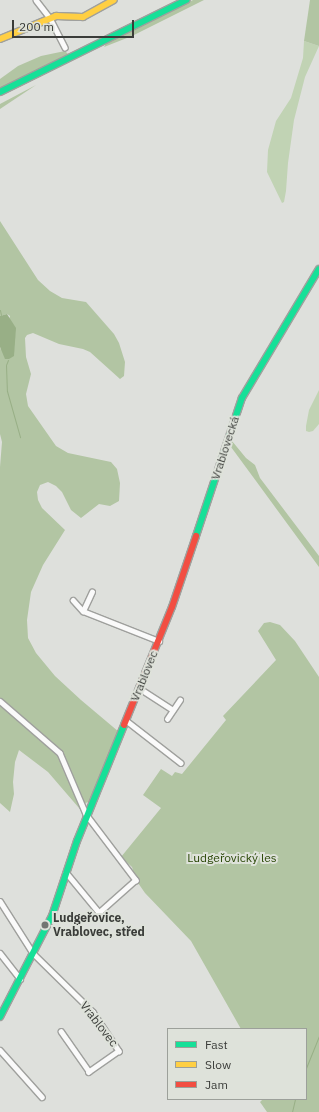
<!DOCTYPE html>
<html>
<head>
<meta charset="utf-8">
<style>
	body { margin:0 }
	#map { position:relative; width:319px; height:1112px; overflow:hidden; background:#dee0dc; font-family:"IBM Plex Sans",sans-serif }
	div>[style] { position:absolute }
	.green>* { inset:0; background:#c1d3b4 }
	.forest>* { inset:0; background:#b2c5a3 }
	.water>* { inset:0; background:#98af86 }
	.stream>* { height:1px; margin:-0.5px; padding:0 0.5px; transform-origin:0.5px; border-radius:0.5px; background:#98af86 }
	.roads { filter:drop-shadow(1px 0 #9fa09d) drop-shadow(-1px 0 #9fa09d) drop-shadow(0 1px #9fa09d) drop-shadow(0 -1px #9fa09d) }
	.street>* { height:4.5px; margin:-2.25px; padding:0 2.25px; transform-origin:2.25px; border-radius:2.25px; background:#fafafa }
	.fast>* { height:6px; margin:-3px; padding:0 3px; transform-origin:3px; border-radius:3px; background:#16e098 }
	.slow>* { height:6px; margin:-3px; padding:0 3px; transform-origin:3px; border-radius:3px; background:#ffcf43 }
	.jam>* { height:6px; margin:-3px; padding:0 3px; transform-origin:3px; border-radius:3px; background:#f24e42 }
	.dots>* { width:11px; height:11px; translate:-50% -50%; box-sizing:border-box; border:2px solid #dee2da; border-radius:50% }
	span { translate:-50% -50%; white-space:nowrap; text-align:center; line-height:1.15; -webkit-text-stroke:4px #dee2da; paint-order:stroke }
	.street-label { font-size:12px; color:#3a3c39 }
	.park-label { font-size:12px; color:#2a4707 }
	.poi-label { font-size:12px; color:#3a3c39; font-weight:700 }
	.left { translate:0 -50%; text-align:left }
	.legend { position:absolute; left:167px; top:1028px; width:140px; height:72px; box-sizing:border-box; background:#dee2da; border:1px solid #9ca09a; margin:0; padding:5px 7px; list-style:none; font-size:12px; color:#3a3c39 }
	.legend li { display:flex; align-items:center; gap:8px; height:20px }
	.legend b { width:20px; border:1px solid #9ca09a }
	.scale { position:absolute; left:12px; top:20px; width:122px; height:18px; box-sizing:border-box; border:2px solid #3a3c39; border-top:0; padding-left:5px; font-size:12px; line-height:14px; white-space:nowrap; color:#3a3c39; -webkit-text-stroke:3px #dee2da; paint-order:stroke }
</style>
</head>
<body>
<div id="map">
	<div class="green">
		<div style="clip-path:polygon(304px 41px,319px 46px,305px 77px,294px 120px,288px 163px,286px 191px,284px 202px,282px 203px,267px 172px,268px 150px,276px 121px,291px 98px,303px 58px)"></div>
		<div style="clip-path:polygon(319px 390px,319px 424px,313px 431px,309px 432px,306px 431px,306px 426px,309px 410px)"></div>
	</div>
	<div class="forest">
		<div style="clip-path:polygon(193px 0,204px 0,132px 36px,104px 47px,107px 42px)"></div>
		<div style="clip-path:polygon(310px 0,319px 0,319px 46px,304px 41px)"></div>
		<div style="clip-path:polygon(65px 51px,68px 54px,0 88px,0 79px,18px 66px,41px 56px)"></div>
		<div style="clip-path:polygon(36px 85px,0 109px,0 104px)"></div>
		<div style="clip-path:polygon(0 221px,38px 280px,50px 291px,62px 298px,86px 302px,114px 334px,119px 343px,125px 362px,124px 376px,120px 379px,90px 352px,83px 349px,59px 344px,33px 333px,27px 335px,25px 338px,26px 357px,31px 374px,26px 394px,28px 406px,56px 446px,68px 453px,111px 462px,117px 469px,120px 483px,119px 501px,110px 506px,99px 504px,81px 518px,71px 510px,62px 492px,56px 486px,48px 482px,40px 485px,37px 492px,38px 500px,42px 508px,65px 530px,43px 565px,31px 592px,27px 620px,28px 638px,36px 653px,55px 676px,81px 700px,119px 732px,90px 802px,80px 804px,85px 815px,48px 772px,19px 750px,15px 762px,13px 782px,14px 794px,10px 812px,0 803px,0 467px,2px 442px,0 434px,0 347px,1px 350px,10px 316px,7px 314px,0 316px)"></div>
		<div style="clip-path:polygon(232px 441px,246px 458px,255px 465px,260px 478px,319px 556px,319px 567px,231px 447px)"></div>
		<div style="clip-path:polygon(270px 622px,280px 625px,295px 641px,319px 677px,319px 1112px,267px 1112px,260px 1102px,263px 1099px,306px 1099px,306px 1029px,241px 1029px,191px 941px,145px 893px,136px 880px,132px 867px,121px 857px,161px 808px,143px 795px,161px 769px,172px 776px,175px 772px,182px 774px,226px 720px,223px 716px,276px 660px,258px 631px,264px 623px)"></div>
	</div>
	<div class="water">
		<div style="clip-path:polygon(7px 314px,16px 328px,14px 356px,9px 359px,5px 359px,0 347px,0 316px)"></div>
	</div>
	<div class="stream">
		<div style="left:0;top:310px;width:5px;rotate:79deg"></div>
		<div style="left:8px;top:360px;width:5px;rotate:112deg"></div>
		<div style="left:6px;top:365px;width:26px;rotate:88deg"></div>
		<div style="left:7px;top:391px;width:48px;rotate:74.2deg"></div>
		<div style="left:306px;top:1068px;width:35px;rotate:-68deg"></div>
		<div style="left:292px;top:1112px;width:13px;rotate:-77deg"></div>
	</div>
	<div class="roads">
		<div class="street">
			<div style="left:36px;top:0;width:23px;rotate:52deg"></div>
			<div style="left:50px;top:18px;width:33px;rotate:63deg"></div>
			<div style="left:73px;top:600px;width:15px;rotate:48deg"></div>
			<div style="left:83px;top:611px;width:82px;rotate:21.5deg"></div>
			<div style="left:83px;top:611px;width:21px;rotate:-65deg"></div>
			<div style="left:139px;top:688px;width:40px;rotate:32.9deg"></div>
			<div style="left:0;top:701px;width:79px;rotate:40.9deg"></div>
			<div style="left:60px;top:753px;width:66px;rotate:66.9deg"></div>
			<div style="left:86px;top:814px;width:83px;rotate:52.9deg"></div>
			<div style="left:136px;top:880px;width:50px;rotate:138.3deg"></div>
			<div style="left:99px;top:913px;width:52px;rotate:-129.5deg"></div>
			<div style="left:167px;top:719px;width:23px;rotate:-56deg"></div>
			<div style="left:127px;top:721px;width:68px;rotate:37.9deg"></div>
			<div style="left:0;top:901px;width:62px;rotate:57.6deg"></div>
			<div style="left:33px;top:953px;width:84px;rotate:44.5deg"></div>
			<div style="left:93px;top:1012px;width:47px;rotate:56.3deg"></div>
			<div style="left:119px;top:1051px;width:37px;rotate:145deg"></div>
			<div style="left:89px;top:1072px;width:49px;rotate:-125deg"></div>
			<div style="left:0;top:953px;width:33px;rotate:52deg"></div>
			<div style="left:0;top:1050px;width:63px;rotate:48.2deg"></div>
		</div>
		<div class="fast">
			<div style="left:0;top:92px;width:208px;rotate:-26.3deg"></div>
			<div style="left:196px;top:536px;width:145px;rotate:-71.6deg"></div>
			<div style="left:242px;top:398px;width:150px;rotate:-59.2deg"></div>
			<div style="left:0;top:1017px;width:114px;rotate:-62.8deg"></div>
			<div style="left:52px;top:916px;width:79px;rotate:-71.6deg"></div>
			<div style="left:77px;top:841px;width:125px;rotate:-67.9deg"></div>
		</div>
		<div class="slow">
			<div style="left:0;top:39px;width:61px;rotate:-22.3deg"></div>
			<div style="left:56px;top:16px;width:27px;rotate:2deg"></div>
			<div style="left:83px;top:17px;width:35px;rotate:-29deg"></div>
		</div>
		<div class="jam">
			<div style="left:124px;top:725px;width:127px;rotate:-67.9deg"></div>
			<div style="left:172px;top:607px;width:75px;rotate:-71.3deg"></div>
		</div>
	</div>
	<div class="dots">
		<div style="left:45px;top:925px;background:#737572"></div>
	</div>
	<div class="street-label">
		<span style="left:225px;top:448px;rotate:-72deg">Vrablovecká</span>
		<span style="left:144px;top:676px;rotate:-68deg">Vrablovec</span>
		<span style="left:99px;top:1024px;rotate:52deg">Vrablovec</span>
	</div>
	<div class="park-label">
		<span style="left:232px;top:858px">Ludgeřovický les</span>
	</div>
	<div class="poi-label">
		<span class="left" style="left:53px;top:925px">Ludgeřovice,<br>Vrablovec, střed</span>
	</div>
	<ul class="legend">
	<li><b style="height:5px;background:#16e098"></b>Fast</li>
	<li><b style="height:5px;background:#ffcf43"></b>Slow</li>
	<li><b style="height:5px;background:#f24e42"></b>Jam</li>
	</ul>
	<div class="scale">200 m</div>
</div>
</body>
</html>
